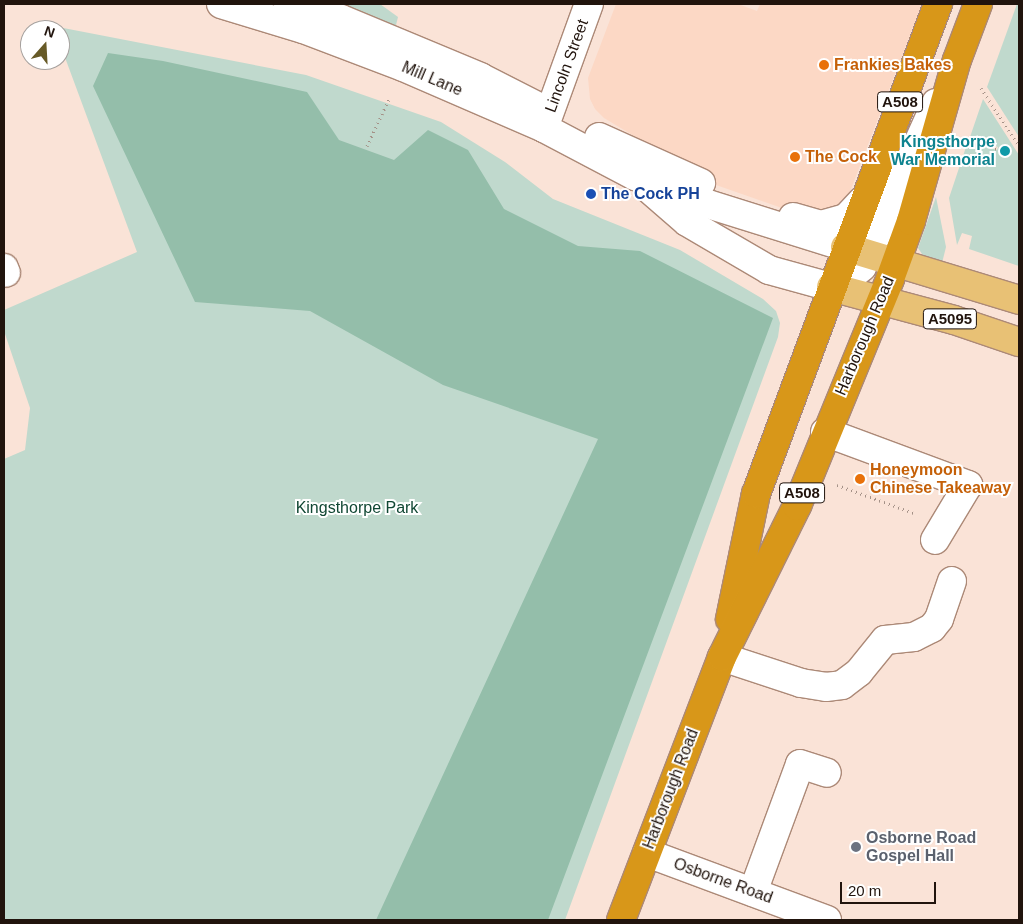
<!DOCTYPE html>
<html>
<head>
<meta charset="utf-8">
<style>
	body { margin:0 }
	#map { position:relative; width:1023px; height:924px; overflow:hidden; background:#fae3d7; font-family:Helvetica,sans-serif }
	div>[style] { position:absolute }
	.built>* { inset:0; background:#fcd8c5 }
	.green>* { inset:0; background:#c0d9cd }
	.forest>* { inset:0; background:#94beaa }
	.path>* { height:3px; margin-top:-1.5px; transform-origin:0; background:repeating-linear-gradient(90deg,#a49187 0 1px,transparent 0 5px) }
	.roads { filter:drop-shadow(1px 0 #ac8977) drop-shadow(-1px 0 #ac8977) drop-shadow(0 1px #ac8977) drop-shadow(0 -1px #ac8977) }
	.minor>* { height:28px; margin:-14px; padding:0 14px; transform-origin:14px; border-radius:14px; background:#fff }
	.major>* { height:28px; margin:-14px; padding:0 14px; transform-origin:14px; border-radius:14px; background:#e8c175 }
	.highway>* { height:28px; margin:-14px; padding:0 14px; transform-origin:14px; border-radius:14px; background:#d89719 }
	.dots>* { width:14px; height:14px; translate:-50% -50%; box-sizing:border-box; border:2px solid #fff; border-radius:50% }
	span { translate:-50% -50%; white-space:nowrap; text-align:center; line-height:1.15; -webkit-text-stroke:4px #fff; paint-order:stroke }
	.shield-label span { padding:1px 4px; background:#fff; border:1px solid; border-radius:4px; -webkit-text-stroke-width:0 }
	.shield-label { font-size:15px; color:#21140d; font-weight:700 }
	.food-label { font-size:16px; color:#c56008; font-weight:700 }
	.left { translate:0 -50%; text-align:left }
	.street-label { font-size:16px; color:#21140d }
	.culture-label { font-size:16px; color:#0d838f; font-weight:700 }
	.right { translate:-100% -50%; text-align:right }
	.transit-label { font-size:16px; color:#164399; font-weight:700 }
	.park-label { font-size:16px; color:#104733 }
	.worship-label { font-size:16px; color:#5b616d; font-weight:700 }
	.frame { position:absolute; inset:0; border:5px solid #21140d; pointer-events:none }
	.north { position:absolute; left:20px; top:20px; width:50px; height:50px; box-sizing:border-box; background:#fff; border:1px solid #a6a19e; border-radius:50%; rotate:19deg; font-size:14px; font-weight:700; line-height:20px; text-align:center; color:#21140d }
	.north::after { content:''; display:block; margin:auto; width:18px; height:22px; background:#675a27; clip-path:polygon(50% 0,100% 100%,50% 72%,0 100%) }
	.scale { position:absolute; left:840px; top:882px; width:96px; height:22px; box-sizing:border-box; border:2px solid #21140d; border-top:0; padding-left:6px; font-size:15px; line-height:18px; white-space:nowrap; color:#21140d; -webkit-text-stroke:4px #fff; paint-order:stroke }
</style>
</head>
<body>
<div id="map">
	<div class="built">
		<div style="clip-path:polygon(616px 4px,738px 4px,757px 11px,760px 4px,922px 4px,851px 189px,845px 201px,830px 215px,796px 213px,716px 185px,604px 118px,595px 109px,590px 99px,588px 78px)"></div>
	</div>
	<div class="green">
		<div style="clip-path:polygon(329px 4px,380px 4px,398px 17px,395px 29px)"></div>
		<div style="clip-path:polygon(1017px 4px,1019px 4px,1019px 137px,987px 87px)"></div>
		<div style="clip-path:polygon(53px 26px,306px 75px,441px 122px,505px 162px,553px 199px,680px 250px,763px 299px,776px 311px,780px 323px,778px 337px,565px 920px,4px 920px,4px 459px,25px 450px,30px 408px,4px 331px,4px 310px,137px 252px,60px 44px,60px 30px,55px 30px)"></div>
		<div style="clip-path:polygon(983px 99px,1019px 155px,1019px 266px,969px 249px,972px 236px,962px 233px,957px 245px,949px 198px,968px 141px,997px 150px,998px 147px,970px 137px)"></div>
		<div style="clip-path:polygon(936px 197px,946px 247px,942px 263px,924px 257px,918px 248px)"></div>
	</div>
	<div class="forest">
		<div style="clip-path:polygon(108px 53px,163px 61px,307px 92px,339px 140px,394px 160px,428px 130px,468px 150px,504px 209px,578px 246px,640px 251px,773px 318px,548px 920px,376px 920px,598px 439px,443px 385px,310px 311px,195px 302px,93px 86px)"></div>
	</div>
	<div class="path">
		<div style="left:981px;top:88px;width:69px;rotate:56.8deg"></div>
		<div style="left:967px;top:138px;width:33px;rotate:20deg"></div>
		<div style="left:367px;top:146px;width:54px;rotate:-64.9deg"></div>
		<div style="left:837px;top:485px;width:82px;rotate:20deg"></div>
	</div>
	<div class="roads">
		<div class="minor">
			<div style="left:221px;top:4px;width:86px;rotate:17deg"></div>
			<div style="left:303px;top:29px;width:107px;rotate:20.8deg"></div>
			<div style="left:403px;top:67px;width:154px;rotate:23.4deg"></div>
			<div style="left:544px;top:128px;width:103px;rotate:27.8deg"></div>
			<div style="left:635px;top:176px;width:78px;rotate:21deg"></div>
			<div style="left:708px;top:204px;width:144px;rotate:17.4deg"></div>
			<div style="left:288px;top:4px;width:55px;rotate:15.8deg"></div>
			<div style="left:341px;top:19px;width:151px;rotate:22.6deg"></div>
			<div style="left:480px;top:77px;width:71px;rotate:26.9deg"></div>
			<div style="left:544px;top:128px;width:132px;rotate:-70.1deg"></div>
			<div style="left:599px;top:137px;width:112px;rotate:24.3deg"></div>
			<div style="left:649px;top:189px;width:50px;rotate:41deg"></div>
			<div style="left:687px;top:222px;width:95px;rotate:30.3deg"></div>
			<div style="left:769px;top:270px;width:64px;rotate:15.3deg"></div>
			<div style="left:831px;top:287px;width:10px;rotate:-17deg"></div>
			<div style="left:841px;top:284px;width:27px;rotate:-39deg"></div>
			<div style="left:862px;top:267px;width:180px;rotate:-65.7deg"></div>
			<div style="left:793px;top:217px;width:29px;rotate:16deg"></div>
			<div style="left:821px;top:225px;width:26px;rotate:-16deg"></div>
			<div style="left:846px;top:218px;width:23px;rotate:-47deg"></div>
			<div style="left:4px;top:268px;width:5px;rotate:68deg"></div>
			<div style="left:825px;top:432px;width:153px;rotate:20.3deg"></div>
			<div style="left:968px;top:485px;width:64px;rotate:121deg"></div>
			<div style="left:722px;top:657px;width:83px;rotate:18.2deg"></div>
			<div style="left:801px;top:683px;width:25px;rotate:9deg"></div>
			<div style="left:826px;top:687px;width:16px;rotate:-7deg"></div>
			<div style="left:842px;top:685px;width:21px;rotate:-37deg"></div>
			<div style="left:859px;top:672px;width:41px;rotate:-50.9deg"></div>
			<div style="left:885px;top:640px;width:29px;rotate:-6deg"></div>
			<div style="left:914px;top:637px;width:20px;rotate:-27deg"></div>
			<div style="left:932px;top:628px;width:11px;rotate:-52deg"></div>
			<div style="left:939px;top:619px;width:40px;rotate:-71.1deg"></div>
			<div style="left:647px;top:853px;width:192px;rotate:20.4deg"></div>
			<div style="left:753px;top:892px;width:136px;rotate:-69.8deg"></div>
			<div style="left:800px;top:764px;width:28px;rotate:18deg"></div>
		</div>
		<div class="major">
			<div style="left:845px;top:247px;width:182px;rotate:16.9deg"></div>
			<div style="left:831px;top:287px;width:127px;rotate:15deg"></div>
			<div style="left:954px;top:320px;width:69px;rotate:18.7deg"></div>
		</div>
		<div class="highway">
			<div style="left:730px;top:619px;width:128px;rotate:-78.3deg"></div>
			<div style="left:756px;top:494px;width:523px;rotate:-69.62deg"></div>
			<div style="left:621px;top:920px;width:282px;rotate:-69deg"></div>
			<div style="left:722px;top:657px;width:169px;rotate:-63.6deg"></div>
			<div style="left:797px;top:506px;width:245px;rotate:-67.7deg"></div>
			<div style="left:890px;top:279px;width:62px;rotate:-70.1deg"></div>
			<div style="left:911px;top:221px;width:167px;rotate:-74.1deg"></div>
			<div style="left:957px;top:60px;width:60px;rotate:-69.4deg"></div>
		</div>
	</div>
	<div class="dots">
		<div style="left:824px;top:65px;background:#e8710a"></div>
		<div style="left:1005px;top:151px;background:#0f9aa8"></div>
		<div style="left:795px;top:157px;background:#e8710a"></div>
		<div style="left:591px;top:194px;background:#1a4fb4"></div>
		<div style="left:860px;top:479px;background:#e8710a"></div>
		<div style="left:856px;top:847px;background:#6b7280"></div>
	</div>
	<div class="shield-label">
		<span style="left:900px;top:102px">A508</span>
		<span style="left:950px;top:319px">A5095</span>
		<span style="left:802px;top:493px">A508</span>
	</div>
	<div class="food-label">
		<span class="left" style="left:834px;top:65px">Frankies Bakes</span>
		<span class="left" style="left:805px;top:157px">The Cock</span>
		<span class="left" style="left:870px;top:479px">Honeymoon<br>Chinese Takeaway</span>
	</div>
	<div class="street-label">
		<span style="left:567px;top:66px;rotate:-70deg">Lincoln Street</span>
		<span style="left:432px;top:79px;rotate:23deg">Mill Lane</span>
		<span style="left:865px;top:336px;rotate:-67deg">Harborough Road</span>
		<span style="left:671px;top:789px;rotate:-69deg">Harborough Road</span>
		<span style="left:723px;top:881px;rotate:20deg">Osborne Road</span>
	</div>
	<div class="culture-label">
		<span class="right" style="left:995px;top:151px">Kingsthorpe<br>War Memorial</span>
	</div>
	<div class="transit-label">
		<span class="left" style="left:601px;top:194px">The Cock PH</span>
	</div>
	<div class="park-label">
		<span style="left:357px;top:508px">Kingsthorpe Park</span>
	</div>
	<div class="worship-label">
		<span class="left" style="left:866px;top:847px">Osborne Road<br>Gospel Hall</span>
	</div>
	<div class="frame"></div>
	<div class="north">N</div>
	<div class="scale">20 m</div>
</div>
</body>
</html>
